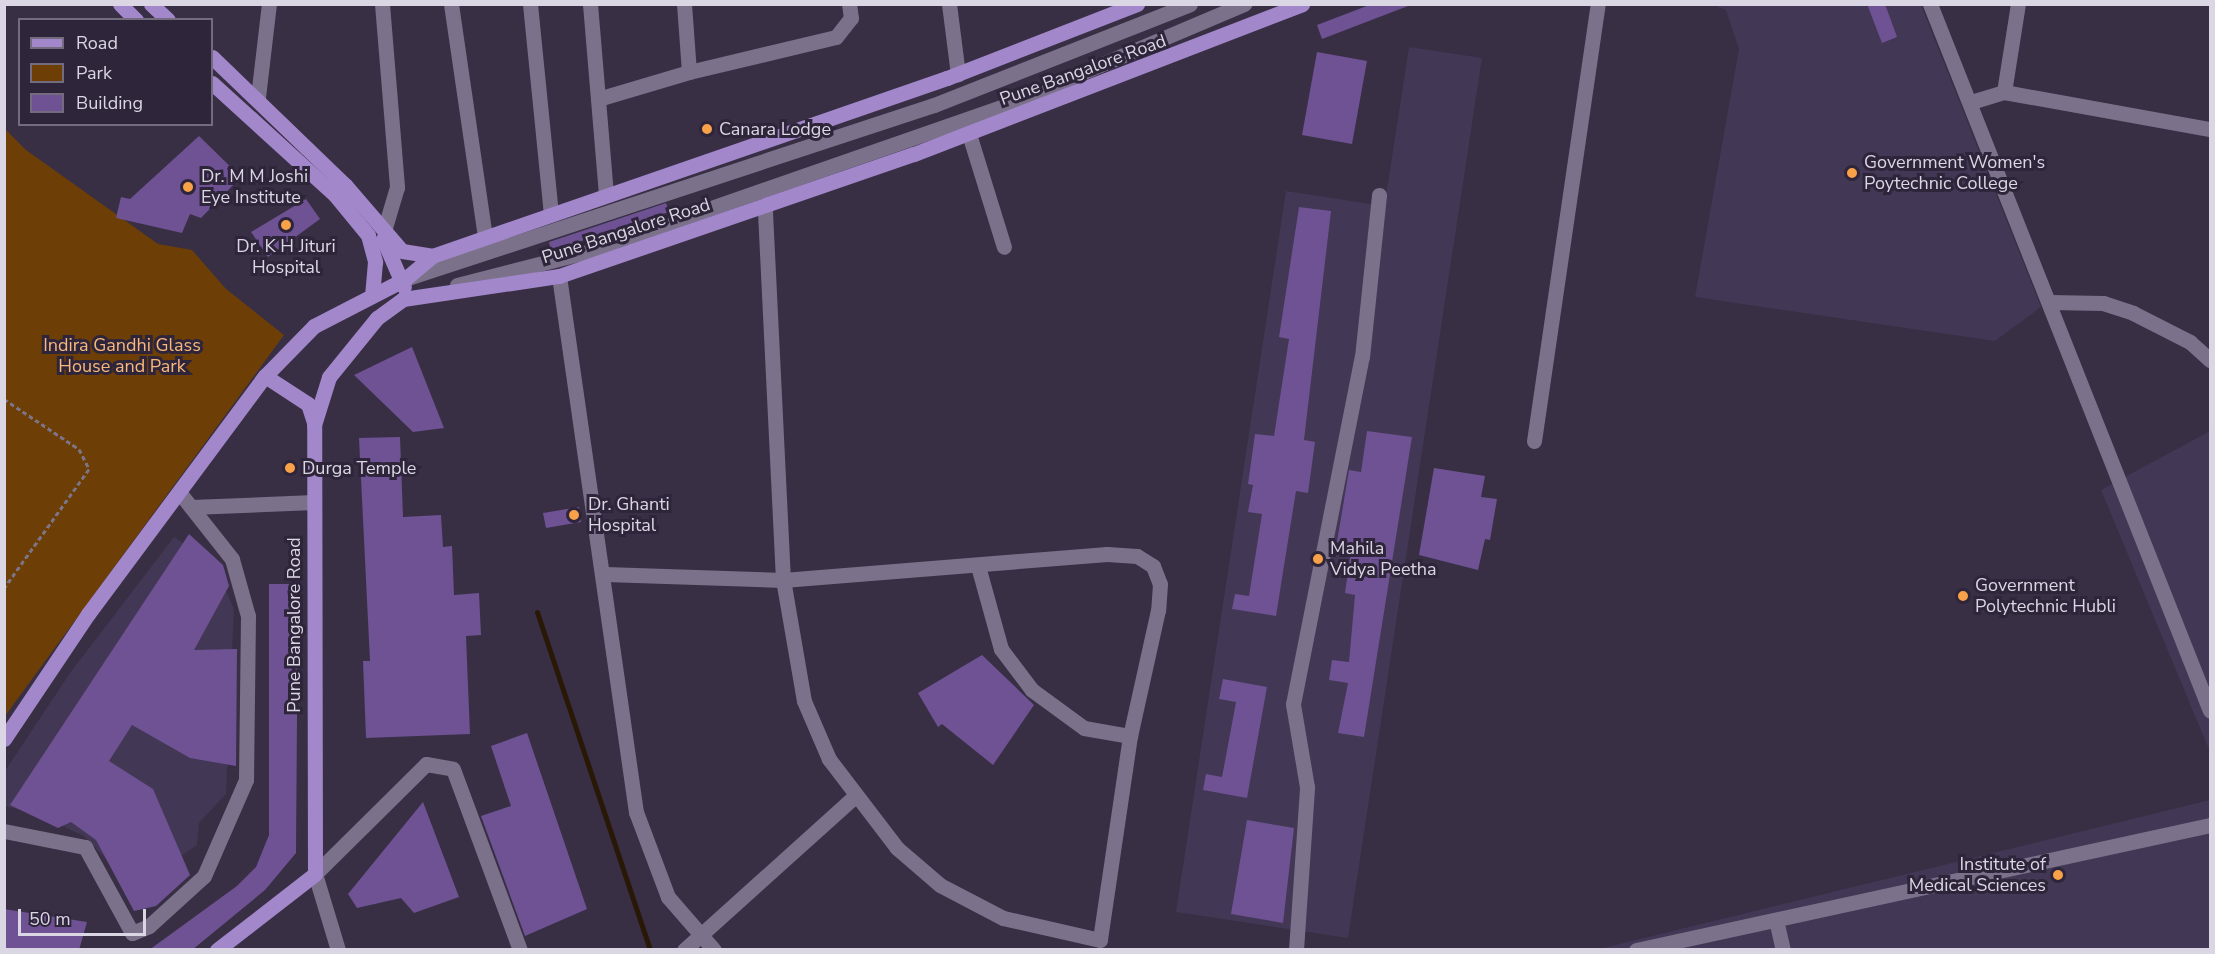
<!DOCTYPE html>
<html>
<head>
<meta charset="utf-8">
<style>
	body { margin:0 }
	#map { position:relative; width:2215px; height:954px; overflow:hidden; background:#382f45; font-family:"Nunito Sans",sans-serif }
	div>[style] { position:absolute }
	.built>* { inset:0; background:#423754 }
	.green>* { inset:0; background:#6d3f06 }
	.stream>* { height:5px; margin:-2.5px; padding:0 2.5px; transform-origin:2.5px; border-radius:2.5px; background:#2a1806 }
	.building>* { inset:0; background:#6e5293 }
	.path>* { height:3px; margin-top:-1.5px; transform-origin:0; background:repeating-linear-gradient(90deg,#7c7587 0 4.5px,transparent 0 7.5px) }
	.minor>* { height:15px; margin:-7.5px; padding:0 7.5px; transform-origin:7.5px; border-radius:7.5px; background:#7b718b }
	.major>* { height:15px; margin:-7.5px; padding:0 7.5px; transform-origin:7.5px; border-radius:7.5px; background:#a387cb }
	.dots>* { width:16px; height:16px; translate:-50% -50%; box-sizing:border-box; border:3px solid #2e253b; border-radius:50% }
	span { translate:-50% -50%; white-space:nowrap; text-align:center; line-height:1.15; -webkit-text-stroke:6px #2e253b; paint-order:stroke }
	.street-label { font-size:18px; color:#dbd6e4 }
	.poi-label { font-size:18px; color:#dbd6e4 }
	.left { translate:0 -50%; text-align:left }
	.right { translate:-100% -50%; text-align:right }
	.park-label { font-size:18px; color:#f8b87b }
	.frame { position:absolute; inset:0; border:6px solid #dbd6e4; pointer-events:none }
	.legend { position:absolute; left:18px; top:18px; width:195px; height:108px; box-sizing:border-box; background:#2e253b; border:2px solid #736c7f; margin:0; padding:8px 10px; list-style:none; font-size:18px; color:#dbd6e4 }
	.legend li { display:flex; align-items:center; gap:12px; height:30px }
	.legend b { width:30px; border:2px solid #736c7f }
	.scale { position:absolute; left:18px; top:909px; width:128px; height:27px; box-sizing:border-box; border:3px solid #dbd6e4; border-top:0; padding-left:8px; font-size:18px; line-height:21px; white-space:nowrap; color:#dbd6e4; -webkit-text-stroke:4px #2e253b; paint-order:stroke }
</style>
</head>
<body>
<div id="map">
	<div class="built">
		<div style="clip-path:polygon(1713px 5px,1921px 5px,2041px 307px,1995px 341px,1695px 297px,1739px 49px,1726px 10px)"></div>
		<div style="clip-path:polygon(1409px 47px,1482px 58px,1348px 938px,1176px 912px,1286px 191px,1377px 205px,1386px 196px)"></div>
		<div style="clip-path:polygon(2210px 431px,2210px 752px,2101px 490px)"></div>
		<div style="clip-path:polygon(174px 537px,216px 568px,234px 609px,226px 794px,199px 823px,197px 845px,134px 888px,84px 836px,37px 814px,5px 806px,5px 771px,70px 673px)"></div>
		<div style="clip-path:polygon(2210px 800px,2210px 949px,1599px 949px)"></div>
	</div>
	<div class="green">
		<div style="clip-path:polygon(5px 129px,26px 150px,158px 244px,192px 250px,226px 289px,284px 335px,5px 716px)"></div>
	</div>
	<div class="stream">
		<div style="left:537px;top:612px;width:356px;rotate:71.5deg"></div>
	</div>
	<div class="building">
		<div style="clip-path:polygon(1372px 4px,1408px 6px,1322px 39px,1317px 25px)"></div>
		<div style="clip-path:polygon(1867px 4px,1885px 4px,1897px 37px,1882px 43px)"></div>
		<div style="clip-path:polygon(1317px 52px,1367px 61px,1352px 144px,1302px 135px)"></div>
		<div style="clip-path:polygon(199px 136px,241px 177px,201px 218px,190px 214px,182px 233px,116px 218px,121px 197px,130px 199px)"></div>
		<div style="clip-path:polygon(306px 199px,320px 219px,268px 257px,251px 232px)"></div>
		<div style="clip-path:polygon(666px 203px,669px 212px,551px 251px,549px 242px)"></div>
		<div style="clip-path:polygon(1299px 207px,1331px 211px,1304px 440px,1315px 442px,1308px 493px,1296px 491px,1276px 616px,1232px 609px,1235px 594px,1249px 596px,1262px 514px,1248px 512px,1253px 485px,1248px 484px,1255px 434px,1274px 436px,1289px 339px,1279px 337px)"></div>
		<div style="clip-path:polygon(412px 347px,444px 428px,413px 432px,354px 375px)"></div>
		<div style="clip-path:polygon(1367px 431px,1412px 437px,1364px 737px,1338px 733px,1348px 683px,1329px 680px,1332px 660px,1349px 662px,1355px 595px,1345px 593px,1352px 544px,1337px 542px,1349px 470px,1361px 472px)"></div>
		<div style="clip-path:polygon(400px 437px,403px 517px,441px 515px,443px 547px,452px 546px,454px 595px,479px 593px,481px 635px,466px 636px,470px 734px,366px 738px,363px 661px,370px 661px,359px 438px)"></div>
		<div style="clip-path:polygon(1434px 468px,1485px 476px,1481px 497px,1497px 499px,1490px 540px,1485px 539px,1478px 570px,1419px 555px)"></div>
		<div style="clip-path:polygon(579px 507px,581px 522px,546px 528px,543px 513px)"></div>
		<div style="clip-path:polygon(189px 534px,223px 565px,229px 586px,194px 650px,237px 649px,236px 766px,190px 758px,132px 725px,109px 761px,153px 789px,190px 875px,156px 906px,134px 911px,96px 840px,71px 822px,58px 828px,10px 805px)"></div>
		<div style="clip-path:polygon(269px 584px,298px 584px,296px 853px,265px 890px,192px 950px,149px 950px,237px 886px,256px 867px,269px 835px)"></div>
		<div style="clip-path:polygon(982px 655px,1034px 705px,993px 765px,942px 724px,938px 727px,918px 693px)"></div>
		<div style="clip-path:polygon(1223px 679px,1267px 687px,1247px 798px,1203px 790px,1206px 774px,1222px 777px,1236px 702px,1219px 699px)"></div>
		<div style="clip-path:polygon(527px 733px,587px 909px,525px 936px,481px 816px,511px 806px,491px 746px)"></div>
		<div style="clip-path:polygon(423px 802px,459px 897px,414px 913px,401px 898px,357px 908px,348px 894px)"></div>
		<div style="clip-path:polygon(1247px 820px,1294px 828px,1283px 923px,1231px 914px)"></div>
		<div style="clip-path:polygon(4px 909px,87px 922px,79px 950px,4px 950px)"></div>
	</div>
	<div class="path">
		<div style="left:4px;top:399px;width:90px;rotate:33.7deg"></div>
		<div style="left:79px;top:449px;width:22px;rotate:63deg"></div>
		<div style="left:89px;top:469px;width:146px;rotate:125.5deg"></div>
	</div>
	<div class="minor">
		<div style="left:382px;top:4px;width:184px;rotate:85.3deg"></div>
		<div style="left:397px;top:187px;width:46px;rotate:106.5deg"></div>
		<div style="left:451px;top:4px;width:235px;rotate:81.7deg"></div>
		<div style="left:530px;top:4px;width:211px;rotate:84.3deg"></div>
		<div style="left:590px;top:4px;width:192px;rotate:85.2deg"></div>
		<div style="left:949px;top:4px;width:71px;rotate:82.7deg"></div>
		<div style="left:1930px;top:4px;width:760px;rotate:68.39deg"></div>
		<div style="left:689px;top:72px;width:151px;rotate:-13.4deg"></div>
		<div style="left:836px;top:37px;width:24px;rotate:-52deg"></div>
		<div style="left:851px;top:18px;width:14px;rotate:-98deg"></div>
		<div style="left:2004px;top:92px;width:89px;rotate:-81deg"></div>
		<div style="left:258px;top:97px;width:94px;rotate:-83.3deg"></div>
		<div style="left:598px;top:99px;width:95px;rotate:-16.5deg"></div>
		<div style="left:689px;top:72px;width:68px;rotate:-94.2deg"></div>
		<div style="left:1971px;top:102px;width:34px;rotate:-17deg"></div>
		<div style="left:2004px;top:92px;width:209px;rotate:10.2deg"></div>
		<div style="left:969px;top:134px;width:118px;rotate:72.8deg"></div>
		<div style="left:559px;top:276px;width:542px;rotate:81.83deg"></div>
		<div style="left:636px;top:812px;width:91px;rotate:69.4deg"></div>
		<div style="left:668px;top:897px;width:70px;rotate:49deg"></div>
		<div style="left:405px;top:279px;width:557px;rotate:-18.21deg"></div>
		<div style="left:934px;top:105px;width:275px;rotate:-21.5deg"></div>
		<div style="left:457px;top:285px;width:129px;rotate:-14.4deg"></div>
		<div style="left:582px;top:253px;width:449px;rotate:-19.2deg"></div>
		<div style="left:1006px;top:105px;width:259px;rotate:-23deg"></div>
		<div style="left:2050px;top:302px;width:53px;rotate:1.1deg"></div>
		<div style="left:2103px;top:303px;width:32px;rotate:18deg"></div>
		<div style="left:2133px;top:313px;width:64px;rotate:27deg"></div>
		<div style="left:2190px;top:342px;width:27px;rotate:42deg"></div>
		<div style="left:1534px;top:441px;width:442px;rotate:-81.7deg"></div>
		<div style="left:191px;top:507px;width:123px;rotate:-2.3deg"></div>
		<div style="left:978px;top:566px;width:86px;rotate:74.5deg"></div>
		<div style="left:1001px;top:649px;width:51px;rotate:52.9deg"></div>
		<div style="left:1032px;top:690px;width:64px;rotate:36.2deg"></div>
		<div style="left:1084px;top:728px;width:47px;rotate:9.9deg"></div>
		<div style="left:605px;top:574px;width:178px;rotate:1.9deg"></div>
		<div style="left:783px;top:580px;width:325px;rotate:-4.6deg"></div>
		<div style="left:1107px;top:554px;width:30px;rotate:4deg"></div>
		<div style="left:1137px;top:556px;width:19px;rotate:32deg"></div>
		<div style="left:1153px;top:566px;width:19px;rotate:69deg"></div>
		<div style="left:1160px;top:584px;width:26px;rotate:94deg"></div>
		<div style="left:1158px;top:610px;width:129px;rotate:102.5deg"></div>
		<div style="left:1130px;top:736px;width:206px;rotate:98.4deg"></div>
		<div style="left:1100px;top:940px;width:99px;rotate:-167.2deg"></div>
		<div style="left:1003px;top:918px;width:71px;rotate:-152.4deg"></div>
		<div style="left:940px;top:885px;width:57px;rotate:-139.3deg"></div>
		<div style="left:897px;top:848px;width:112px;rotate:-127.4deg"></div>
		<div style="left:829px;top:759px;width:63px;rotate:-113.3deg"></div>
		<div style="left:804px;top:701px;width:123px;rotate:-99.8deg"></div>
		<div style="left:783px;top:580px;width:374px;rotate:-92.8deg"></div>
		<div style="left:4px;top:831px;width:83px;rotate:11.2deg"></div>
		<div style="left:85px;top:847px;width:98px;rotate:61.3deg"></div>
		<div style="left:132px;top:933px;width:18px;rotate:-22deg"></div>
		<div style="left:149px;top:926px;width:74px;rotate:-42.3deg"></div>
		<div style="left:204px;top:876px;width:105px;rotate:-66.4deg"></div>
		<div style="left:246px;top:780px;width:164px;rotate:-89.3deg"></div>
		<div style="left:248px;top:616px;width:59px;rotate:-105.7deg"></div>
		<div style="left:232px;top:559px;width:85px;rotate:-128.3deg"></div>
		<div style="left:1776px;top:920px;width:31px;rotate:77deg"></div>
		<div style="left:338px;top:950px;width:79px;rotate:-106.8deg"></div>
		<div style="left:315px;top:874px;width:156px;rotate:-44.7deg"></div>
		<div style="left:426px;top:764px;width:27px;rotate:10deg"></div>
		<div style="left:453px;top:769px;width:193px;rotate:69.7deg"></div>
		<div style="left:684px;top:950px;width:227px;rotate:-42deg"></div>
		<div style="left:1296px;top:950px;width:163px;rotate:-86.1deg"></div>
		<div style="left:1307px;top:787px;width:84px;rotate:-99.6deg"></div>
		<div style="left:1293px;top:704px;width:354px;rotate:-78.8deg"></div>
		<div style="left:1362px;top:357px;width:163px;rotate:-84deg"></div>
		<div style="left:1636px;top:950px;width:587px;rotate:-12.29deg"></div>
	</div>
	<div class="major">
		<div style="left:120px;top:4px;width:23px;rotate:45deg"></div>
		<div style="left:151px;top:4px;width:23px;rotate:43deg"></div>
		<div style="left:212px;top:57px;width:185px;rotate:43.9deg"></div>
		<div style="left:345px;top:185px;width:87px;rotate:49.2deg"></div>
		<div style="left:402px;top:251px;width:30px;rotate:9deg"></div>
		<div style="left:212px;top:83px;width:166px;rotate:42.3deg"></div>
		<div style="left:335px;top:195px;width:52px;rotate:50.5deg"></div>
		<div style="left:368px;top:235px;width:28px;rotate:75deg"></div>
		<div style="left:375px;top:262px;width:34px;rotate:95deg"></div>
		<div style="left:383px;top:239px;width:52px;rotate:66.4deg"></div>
		<div style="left:265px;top:376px;width:51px;rotate:33.1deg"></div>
		<div style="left:308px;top:404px;width:20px;rotate:72deg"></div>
		<div style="left:4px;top:739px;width:151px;rotate:-56.1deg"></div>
		<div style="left:88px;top:614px;width:297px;rotate:-53.4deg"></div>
		<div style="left:265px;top:376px;width:70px;rotate:-45.6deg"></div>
		<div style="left:314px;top:326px;width:102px;rotate:-27.3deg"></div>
		<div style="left:405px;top:279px;width:35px;rotate:-40deg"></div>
		<div style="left:432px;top:256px;width:545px;rotate:-19.07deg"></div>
		<div style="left:947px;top:78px;width:204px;rotate:-21.3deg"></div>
		<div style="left:217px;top:950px;width:124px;rotate:-37.8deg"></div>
		<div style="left:315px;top:874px;width:449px;rotate:-90.1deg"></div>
		<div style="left:314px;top:425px;width:50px;rotate:-72.6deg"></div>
		<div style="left:329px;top:377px;width:76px;rotate:-50.9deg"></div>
		<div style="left:377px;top:318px;width:32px;rotate:-36deg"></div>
		<div style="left:403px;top:299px;width:158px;rotate:-8.4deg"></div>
		<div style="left:559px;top:276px;width:375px;rotate:-19deg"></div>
		<div style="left:914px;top:154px;width:416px;rotate:-21.1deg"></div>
	</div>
	<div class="dots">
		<div style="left:707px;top:129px;background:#f7a149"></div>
		<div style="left:1852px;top:173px;background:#f7a149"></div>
		<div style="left:188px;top:187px;background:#f7a149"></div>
		<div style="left:286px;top:225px;background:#f7a149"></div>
		<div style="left:290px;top:468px;background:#f7a149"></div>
		<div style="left:574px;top:515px;background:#f7a149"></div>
		<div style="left:1318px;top:559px;background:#f7a149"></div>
		<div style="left:1963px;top:596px;background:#f7a149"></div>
		<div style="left:2058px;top:875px;background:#f7a149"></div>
	</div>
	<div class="street-label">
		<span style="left:1083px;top:70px;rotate:-20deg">Pune Bangalore Road</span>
		<span style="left:626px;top:231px;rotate:-18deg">Pune Bangalore Road</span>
		<span style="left:294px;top:625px;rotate:-90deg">Pune Bangalore Road</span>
	</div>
	<div class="poi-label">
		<span class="left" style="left:719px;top:129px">Canara Lodge</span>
		<span class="left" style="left:1864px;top:173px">Government Women's<br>Poytechnic College</span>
		<span class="left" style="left:201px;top:187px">Dr. M M Joshi<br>Eye Institute</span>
		<span style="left:286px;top:257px">Dr. K H Jituri<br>Hospital</span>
		<span class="left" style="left:302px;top:468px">Durga Temple</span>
		<span class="left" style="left:588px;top:515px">Dr. Ghanti<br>Hospital</span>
		<span class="left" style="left:1330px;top:559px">Mahila<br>Vidya Peetha</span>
		<span class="left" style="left:1975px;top:596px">Government<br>Polytechnic Hubli</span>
		<span class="right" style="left:2046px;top:875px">Institute of<br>Medical Sciences</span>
	</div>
	<div class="park-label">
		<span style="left:122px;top:356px">Indira Gandhi Glass<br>House and Park</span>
	</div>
	<div class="frame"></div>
	<ul class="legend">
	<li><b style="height:8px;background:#a387cb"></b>Road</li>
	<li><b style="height:16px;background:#6d3f06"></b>Park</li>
	<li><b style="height:16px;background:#6e5293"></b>Building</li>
	</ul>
	<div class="scale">50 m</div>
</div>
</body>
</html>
